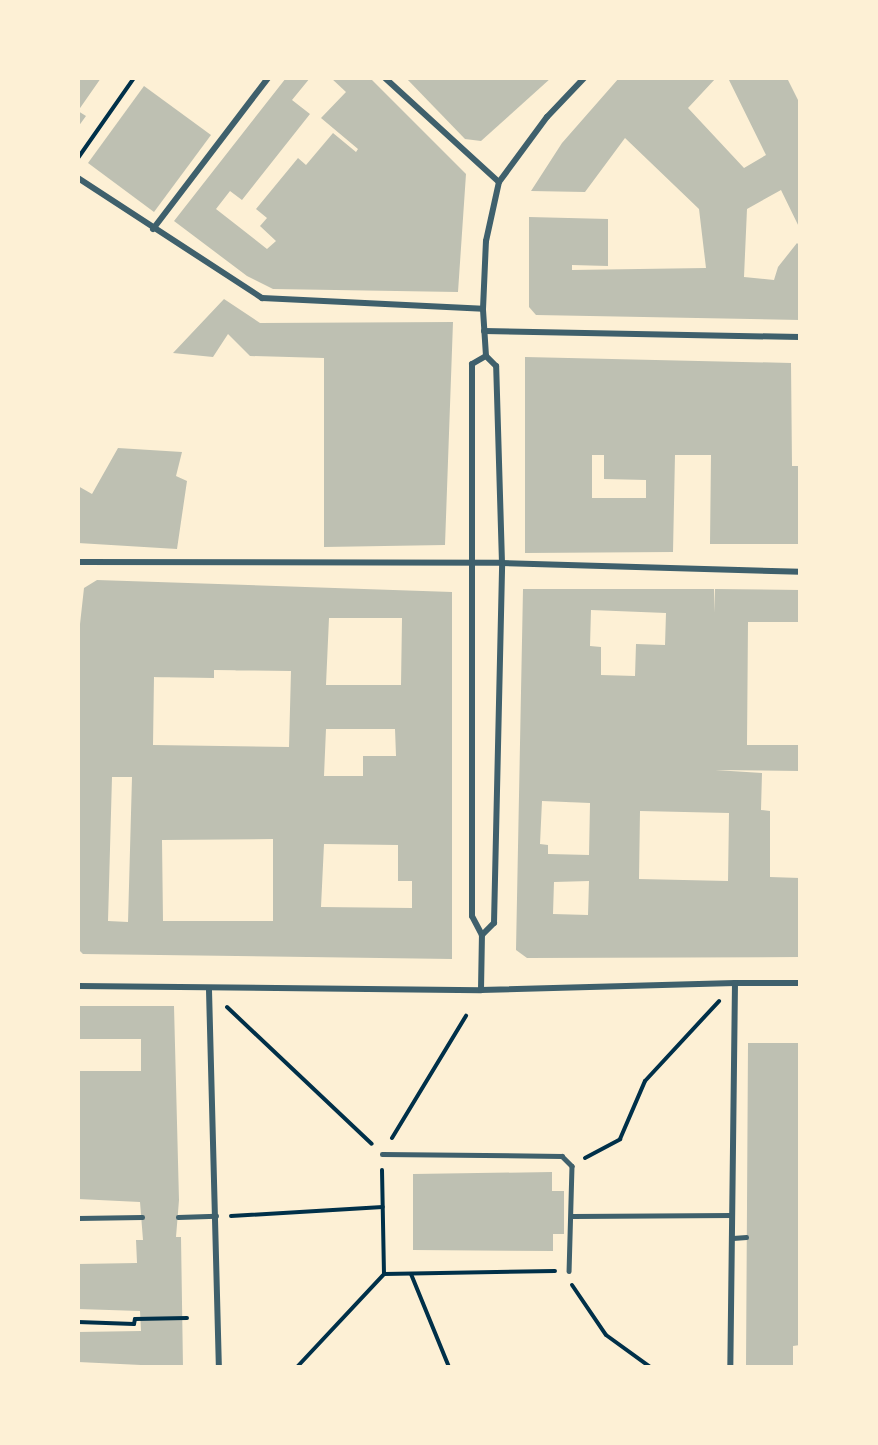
<!DOCTYPE html>
<html>
<head>
<meta charset="utf-8">
<style>
	body { margin:0 }
	#map { position:relative; width:878px; height:1445px; overflow:hidden; background:#fdf0d5; font-family:Barlow,sans-serif }
	div>[style] { position:absolute }
	.building>* { inset:0; background:#bec0b2 }
	.path>* { height:4px; margin:-2px; padding:0 2px; transform-origin:2px; border-radius:2px; background:#003049 }
	.service>* { height:4.5px; margin:-2.25px; padding:0 2.25px; transform-origin:2.25px; border-radius:2.25px; background:#3f606c }
	.minor>* { height:6px; margin:-3px; padding:0 3px; transform-origin:3px; border-radius:3px; background:#3f606c }
	span { translate:-50% -50%; white-space:nowrap; text-align:center; line-height:1.15; -webkit-text-stroke:5px #fdf0d5; paint-order:stroke }
	.frame { position:absolute; inset:0; border:80px solid #fdf0d5; pointer-events:none }
</style>
</head>
<body>
<div id="map">
	<div class="building">
		<div style="clip-path:polygon(78px 78px,101px 78px,78px 111px,86px 116px,78px 127px)"></div>
		<div style="clip-path:polygon(286px 78px,310px 78px,292px 100px,310px 114px,242px 200px,230px 191px,216px 209px,267px 249px,276px 241px,260px 226px,267px 218px,256px 209px,298px 158px,306px 165px,333px 133px,356px 152px,358px 149px,321px 118px,346px 92px,331px 78px,370px 78px,466px 174px,458px 292px,273px 289px,247px 276px,174px 221px)"></div>
		<div style="clip-path:polygon(406px 78px,551px 78px,481px 141px,465px 139px)"></div>
		<div style="clip-path:polygon(619px 78px,716px 78px,688px 108px,744px 168px,766px 155px,728px 78px,787px 78px,800px 104px,800px 229px,781px 190px,747px 209px,744px 277px,774px 280px,778px 267px,797px 243px,800px 246px,800px 320px,536px 315px,529px 307px,529px 217px,608px 219px,608px 266px,572px 265px,572px 270px,706px 268px,699px 209px,625px 138px,585px 192px,531px 191px,562px 143px)"></div>
		<div style="clip-path:polygon(144px 86px,211px 135px,154px 212px,88px 163px)"></div>
		<div style="clip-path:polygon(224px 299px,260px 323px,453px 322px,445px 545px,324px 547px,324px 358px,250px 356px,228px 334px,213px 357px,173px 353px)"></div>
		<div style="clip-path:polygon(evenodd,525px 357px,791px 363px,792px 466px,800px 466px,800px 544px,710px 544px,711px 455px,675px 455px,673px 552px,525px 553px,525px 357px,592px 455px,604px 455px,604px 479px,646px 480px,646px 498px,592px 498px,592px 455px)"></div>
		<div style="clip-path:polygon(118px 448px,182px 452px,176px 476px,187px 481px,177px 549px,78px 543px,78px 486px,92px 494px)"></div>
		<div style="clip-path:polygon(evenodd,97px 580px,452px 592px,452px 959px,83px 954px,78px 949px,78px 642px,84px 588px,97px 580px,329px 618px,402px 618px,401px 685px,326px 685px,329px 618px,97px 580px,214px 670px,291px 671px,289px 747px,153px 745px,154px 677px,214px 678px,214px 670px,97px 580px,326px 729px,395px 729px,396px 756px,363px 756px,363px 776px,324px 776px,326px 729px,97px 580px,112px 777px,132px 777px,128px 922px,108px 921px,112px 777px,97px 580px,273px 839px,273px 921px,163px 921px,162px 840px,273px 839px,97px 580px,324px 844px,398px 845px,398px 881px,412px 881px,412px 908px,321px 907px,324px 844px)"></div>
		<div style="clip-path:polygon(evenodd,523px 589px,714px 589px,714px 613px,715px 589px,800px 590px,800px 622px,748px 622px,747px 745px,800px 745px,800px 771px,715px 770px,762px 773px,761px 810px,770px 811px,770px 877px,800px 878px,800px 957px,527px 958px,516px 950px,523px 589px,591px 610px,666px 613px,665px 645px,636px 644px,635px 676px,601px 675px,601px 647px,590px 646px,591px 610px,523px 589px,542px 801px,590px 803px,589px 855px,548px 854px,548px 845px,540px 844px,542px 801px,523px 589px,640px 811px,729px 813px,728px 881px,639px 879px,640px 811px,523px 589px,589px 881px,588px 915px,553px 914px,554px 882px,589px 881px)"></div>
		<div style="clip-path:polygon(78px 1006px,174px 1006px,179px 1200px,176px 1237px,181px 1237px,183px 1367px,78px 1362px,78px 1332px,141px 1331px,140px 1311px,78px 1309px,78px 1264px,137px 1263px,136px 1240px,143px 1240px,140px 1202px,78px 1199px,78px 1071px,141px 1071px,141px 1039px,78px 1039px)"></div>
		<div style="clip-path:polygon(748px 1043px,798px 1043px,800px 1345px,793px 1346px,793px 1367px,746px 1367px)"></div>
		<div style="clip-path:polygon(552px 1172px,552px 1191px,564px 1191px,564px 1234px,553px 1234px,553px 1251px,413px 1250px,413px 1174px)"></div>
	</div>
	<div class="path">
		<div style="left:78px;top:158px;width:98px;rotate:-55deg"></div>
		<div style="left:227px;top:1007px;width:199px;rotate:43.4deg"></div>
		<div style="left:392px;top:1138px;width:143px;rotate:-58.8deg"></div>
		<div style="left:585px;top:1158px;width:40px;rotate:-28deg"></div>
		<div style="left:620px;top:1139px;width:63px;rotate:-66.7deg"></div>
		<div style="left:645px;top:1081px;width:109px;rotate:-47.2deg"></div>
		<div style="left:382px;top:1170px;width:104px;rotate:88.9deg"></div>
		<div style="left:384px;top:1274px;width:171px;rotate:-1deg"></div>
		<div style="left:231px;top:1216px;width:152px;rotate:-3.4deg"></div>
		<div style="left:411px;top:1274px;width:100px;rotate:67.8deg"></div>
		<div style="left:572px;top:1285px;width:60px;rotate:55.8deg"></div>
		<div style="left:606px;top:1335px;width:54px;rotate:36deg"></div>
		<div style="left:78px;top:1322px;width:56px;rotate:2deg"></div>
		<div style="left:134px;top:1324px;width:5px;rotate:-79deg"></div>
		<div style="left:135px;top:1319px;width:52px;rotate:-1.1deg"></div>
		<div style="left:297px;top:1367px;width:127px;rotate:-46.9deg"></div>
	</div>
	<div class="service">
		<div style="left:382px;top:1154px;width:180px;rotate:0.6deg"></div>
		<div style="left:562px;top:1156px;width:14px;rotate:45deg"></div>
		<div style="left:572px;top:1166px;width:105px;rotate:91.6deg"></div>
		<div style="left:573px;top:1216px;width:159px;rotate:-0.4deg"></div>
		<div style="left:178px;top:1217px;width:38px;rotate:-2deg"></div>
		<div style="left:78px;top:1218px;width:64px;rotate:-0.9deg"></div>
		<div style="left:733px;top:1238px;width:13px;rotate:-4deg"></div>
	</div>
	<div class="minor">
		<div style="left:385px;top:78px;width:154px;rotate:42.4deg"></div>
		<div style="left:78px;top:178px;width:220px;rotate:33.1deg"></div>
		<div style="left:262px;top:298px;width:221px;rotate:2.8deg"></div>
		<div style="left:153px;top:229px;width:190px;rotate:-52.7deg"></div>
		<div style="left:484px;top:331px;width:316px;rotate:1.1deg"></div>
		<div style="left:78px;top:562px;width:424px;rotate:0.1deg"></div>
		<div style="left:502px;top:563px;width:298px;rotate:1.7deg"></div>
		<div style="left:482px;top:935px;width:17px;rotate:-45deg"></div>
		<div style="left:494px;top:923px;width:360px;rotate:-88.7deg"></div>
		<div style="left:502px;top:563px;width:197px;rotate:-91.7deg"></div>
		<div style="left:496px;top:366px;width:14px;rotate:-135deg"></div>
		<div style="left:486px;top:356px;width:47px;rotate:-93.7deg"></div>
		<div style="left:483px;top:309px;width:68px;rotate:-87.5deg"></div>
		<div style="left:486px;top:241px;width:60px;rotate:-77.6deg"></div>
		<div style="left:499px;top:182px;width:81px;rotate:-53.6deg"></div>
		<div style="left:547px;top:117px;width:54px;rotate:-46.5deg"></div>
		<div style="left:735px;top:983px;width:65px"></div>
		<div style="left:78px;top:986px;width:403px;rotate:0.6deg"></div>
		<div style="left:481px;top:990px;width:254px;rotate:-1.6deg"></div>
		<div style="left:735px;top:983px;width:384px;rotate:90.7deg"></div>
		<div style="left:209px;top:990px;width:377px;rotate:88.5deg"></div>
		<div style="left:481px;top:990px;width:55px;rotate:-89deg"></div>
		<div style="left:482px;top:935px;width:21px;rotate:-118deg"></div>
		<div style="left:472px;top:916px;width:552px;rotate:-90deg"></div>
		<div style="left:472px;top:364px;width:16px;rotate:-30deg"></div>
	</div>
	<div class="frame"></div>
</div>
</body>
</html>
